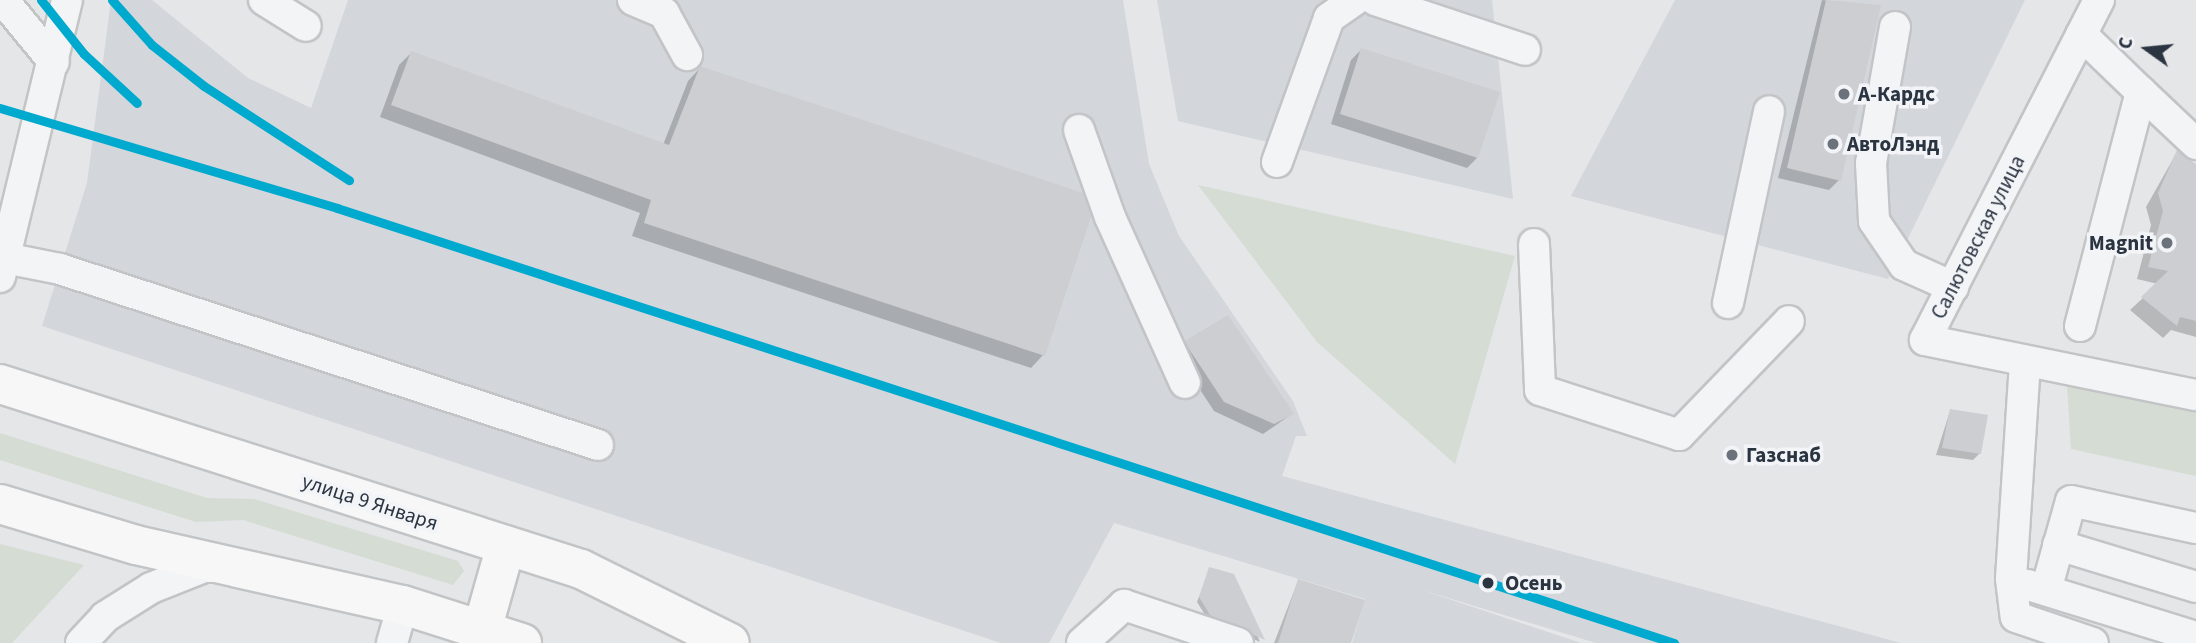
<!DOCTYPE html>
<html>
<head>
<meta charset="utf-8">
<style>
	body { margin:0 }
	#map { position:relative; width:2196px; height:643px; overflow:hidden; background:#e4e6e8; font-family:"Source Sans 3",sans-serif }
	div>[style] { position:absolute }
	.built>* { inset:0; background:#d3d6db }
	.green>* { inset:0; background:#d5dcd4 }
	.shadow>* { inset:0; background:#0003 }
	.building>* { inset:0; background:#ccced1 }
	.roads { filter:drop-shadow(2px 0 #c2c4c6) drop-shadow(-2px 0 #c2c4c6) drop-shadow(0 2px #c2c4c6) drop-shadow(0 -2px #c2c4c6) }
	.minor>* { height:30px; margin:-15px; padding:0 15px; transform-origin:15px; border-radius:15px; background:#f3f4f5 }
	.major>* { height:38px; margin:-19px; padding:0 19px; transform-origin:19px; border-radius:19px; background:#f7f7f7 }
	.rail-1>* { height:9px; margin:-4.5px; padding:0 4.5px; transform-origin:4.5px; border-radius:4.5px; background:#00a9ce }
	.dots>* { width:19px; height:19px; translate:-50% -50%; box-sizing:border-box; border:4px solid #f2f4f7; border-radius:50% }
	span { translate:-50% -50%; white-space:nowrap; text-align:center; line-height:1.15; -webkit-text-stroke:7px #f2f4f7; paint-order:stroke }
	.poi-label { font-size:21px; color:#2b3441; font-weight:700 }
	.left { translate:0 -50%; text-align:left }
	.right { translate:-100% -50%; text-align:right }
	.street-label { font-size:21px; color:#2b3441 }
	.stop-label { font-size:21px; color:#2b3441; font-weight:700 }
	.north { position:absolute; left:2112px; top:14px; width:70px; height:70px; -webkit-text-stroke:5px #f2f4f7; paint-order:stroke; rotate:285deg; font-size:19px; font-weight:700; line-height:28px; text-align:center; color:#2b3441 }
	.north::after { content:''; display:block; margin:auto; width:24px; height:32px; background:#2b3441; clip-path:polygon(50% 0,100% 100%,50% 72%,0 100%) }
</style>
</head>
<body>
<div id="map">
	<div class="built">
		<div style="clip-path:polygon(111px 0,152px 0,248px 78px,311px 108px,348px 0,1123px 0,1149px 164px,1179px 236px,1293px 401px,1307px 436px,1296px 436px,1282px 476px,1901px 643px,1596px 643px,1419px 589px,1581px 643px,1352px 643px,1365px 599px,1114px 523px,1049px 643px,1001px 643px,42px 326px,87px 183px)"></div>
		<div style="clip-path:polygon(1157px 0,1492px 0,1513px 199px,1178px 121px)"></div>
		<div style="clip-path:polygon(1675px 0,2025px 0,1888px 279px,1571px 196px)"></div>
	</div>
	<div class="green">
		<div style="clip-path:polygon(1198px 185px,1515px 256px,1455px 464px,1317px 342px)"></div>
		<div style="clip-path:polygon(2067px 385px,2196px 412px,2196px 476px,2071px 449px)"></div>
		<div style="clip-path:polygon(0 433px,207px 498px,254px 499px,458px 561px,464px 571px,453px 585px,243px 520px,196px 522px,0 460px)"></div>
		<div style="clip-path:polygon(0 544px,84px 565px,12px 643px,0 643px)"></div>
	</div>
	<div class="shadow">
		<div style="clip-path:polygon(1822px 0,1879px 7px,1839px 180px,1829px 190px,1778px 178px)"></div>
		<div style="clip-path:polygon(1361px 50px,1477px 158px,1467px 168px,1331px 124px,1351px 60px)"></div>
		<div style="clip-path:polygon(411px 53px,663px 145px,688px 81px,700px 68px,1090px 217px,1043px 355px,1031px 368px,632px 236px,640px 213px,380px 117px,399px 65px)"></div>
		<div style="clip-path:polygon(2177px 152px,2196px 170px,2196px 337px,2171px 330px,2163px 338px,2130px 310px,2158px 284px,2137px 279px,2151px 225px,2146px 207px)"></div>
		<div style="clip-path:polygon(1187px 343px,1292px 414px,1263px 434px,1214px 411px,1176px 353px)"></div>
		<div style="clip-path:polygon(1950px 411px,1980px 453px,1973px 460px,1936px 455px)"></div>
		<div style="clip-path:polygon(1210px 569px,1233px 575px,1260px 642px,1207px 618px,1197px 602px)"></div>
		<div style="clip-path:polygon(1298px 581px,1349px 643px,1274px 643px)"></div>
	</div>
	<div class="building">
		<div style="clip-path:polygon(1826px 0,1881px 5px,1841px 181px,1787px 168px)"></div>
		<div style="clip-path:polygon(1361px 48px,1500px 92px,1478px 158px,1340px 114px)"></div>
		<div style="clip-path:polygon(411px 51px,669px 145px,700px 66px,1083px 193px,1091px 217px,1045px 356px,644px 223px,651px 200px,391px 105px)"></div>
		<div style="clip-path:polygon(2177px 150px,2196px 164px,2196px 321px,2180px 317px,2177px 326px,2141px 297px,2168px 271px,2148px 267px,2163px 211px,2158px 193px)"></div>
		<div style="clip-path:polygon(1228px 315px,1294px 414px,1274px 424px,1224px 402px,1189px 349px,1185px 341px)"></div>
		<div style="clip-path:polygon(1950px 409px,1988px 415px,1981px 454px,1942px 448px)"></div>
		<div style="clip-path:polygon(1209px 567px,1234px 574px,1265px 640px,1210px 615px,1199px 597px)"></div>
		<div style="clip-path:polygon(1298px 579px,1365px 600px,1351px 643px,1278px 643px)"></div>
	</div>
	<div class="roads">
		<div class="minor">
			<div style="left:3px;top:0;width:80px;rotate:50.6deg"></div>
			<div style="left:264px;top:0;width:49px;rotate:31.8deg"></div>
			<div style="left:633px;top:0;width:34px;rotate:23deg"></div>
			<div style="left:664px;top:13px;width:48px;rotate:61.3deg"></div>
			<div style="left:1375px;top:0;width:158px;rotate:18.4deg"></div>
			<div style="left:2099px;top:0;width:382px;rotate:117.1deg"></div>
			<div style="left:1925px;top:340px;width:277px;rotate:11.5deg"></div>
			<div style="left:1895px;top:27px;width:138px;rotate:100deg"></div>
			<div style="left:1871px;top:163px;width:58px;rotate:87deg"></div>
			<div style="left:1874px;top:221px;width:53px;rotate:55.7deg"></div>
			<div style="left:1904px;top:265px;width:54px;rotate:24.2deg"></div>
			<div style="left:2141px;top:92px;width:76px;rotate:43.4deg"></div>
			<div style="left:1079px;top:130px;width:92px;rotate:70.4deg"></div>
			<div style="left:1110px;top:217px;width:182px;rotate:65.7deg"></div>
			<div style="left:1277px;top:162px;width:153px;rotate:-70.1deg"></div>
			<div style="left:1329px;top:18px;width:32px;rotate:-35deg"></div>
			<div style="left:1534px;top:244px;width:146px;rotate:87.6deg"></div>
			<div style="left:1540px;top:390px;width:146px;rotate:17.9deg"></div>
			<div style="left:1679px;top:435px;width:158px;rotate:-46deg"></div>
			<div style="left:5px;top:258px;width:56px;rotate:11.3deg"></div>
			<div style="left:60px;top:269px;width:566px;rotate:18.11deg"></div>
			<div style="left:0;top:277px;width:285px;rotate:-76.4deg"></div>
			<div style="left:1728px;top:303px;width:196px;rotate:-77.9deg"></div>
			<div style="left:2080px;top:326px;width:242px;rotate:-75.4deg"></div>
			<div style="left:2141px;top:92px;width:83px;rotate:-136deg"></div>
			<div style="left:2025px;top:362px;width:217px;rotate:93.7deg"></div>
			<div style="left:2011px;top:579px;width:38px;rotate:83deg"></div>
			<div style="left:2016px;top:617px;width:81px;rotate:18.7deg"></div>
			<div style="left:2058px;top:545px;width:144px;rotate:16.9deg"></div>
			<div style="left:2028px;top:585px;width:176px;rotate:17.2deg"></div>
			<div style="left:2046px;top:590px;width:92px;rotate:-74.3deg"></div>
			<div style="left:2071px;top:501px;width:128px;rotate:12.2deg"></div>
			<div style="left:81px;top:643px;width:35px;rotate:-47deg"></div>
			<div style="left:105px;top:617px;width:54px;rotate:-32.2deg"></div>
			<div style="left:151px;top:588px;width:57px;rotate:-21.6deg"></div>
			<div style="left:204px;top:567px;width:17px"></div>
			<div style="left:392px;top:643px;width:40px;rotate:-74deg"></div>
			<div style="left:1082px;top:643px;width:57px;rotate:-42.1deg"></div>
			<div style="left:1124px;top:605px;width:120px;rotate:18.4deg"></div>
		</div>
		<div class="major">
			<div style="left:0;top:384px;width:610px;rotate:17.66deg"></div>
			<div style="left:581px;top:569px;width:166px;rotate:26.4deg"></div>
			<div style="left:0;top:504px;width:142px;rotate:16.8deg"></div>
			<div style="left:136px;top:545px;width:274px;rotate:12.7deg"></div>
			<div style="left:403px;top:605px;width:125px;rotate:17.7deg"></div>
			<div style="left:482px;top:630px;width:88px;rotate:-74.2deg"></div>
		</div>
	</div>
	<div class="rail-1">
		<div style="left:41px;top:0;width:69px;rotate:51.5deg"></div>
		<div style="left:84px;top:54px;width:72px;rotate:42.8deg"></div>
		<div style="left:112px;top:0;width:60px;rotate:48.4deg"></div>
		<div style="left:152px;top:45px;width:66px;rotate:38.3deg"></div>
		<div style="left:204px;top:86px;width:173px;rotate:33deg"></div>
		<div style="left:0;top:108px;width:352px;rotate:16.5deg"></div>
		<div style="left:337px;top:208px;width:1406px;rotate:18.02deg"></div>
	</div>
	<div class="dots">
		<div style="left:1844px;top:94px;background:#6c727b"></div>
		<div style="left:1833px;top:144px;background:#6c727b"></div>
		<div style="left:2167px;top:243px;background:#6c727b"></div>
		<div style="left:1732px;top:455px;background:#6c727b"></div>
		<div style="left:1488px;top:583px;background:#2b3441"></div>
	</div>
	<div class="poi-label">
		<span class="left" style="left:1858px;top:94px">А-Кардс</span>
		<span class="left" style="left:1847px;top:144px">АвтоЛэнд</span>
		<span class="right" style="left:2153px;top:243px">Magnit</span>
		<span class="left" style="left:1746px;top:455px">Газснаб</span>
	</div>
	<div class="street-label">
		<span style="left:1978px;top:237px;rotate:-63deg">Салютовская улица</span>
		<span style="left:370px;top:502px;rotate:18deg">улица 9 Января</span>
	</div>
	<div class="stop-label">
		<span class="left" style="left:1505px;top:583px">Осень</span>
	</div>
	<div class="north">С</div>
</div>
</body>
</html>
